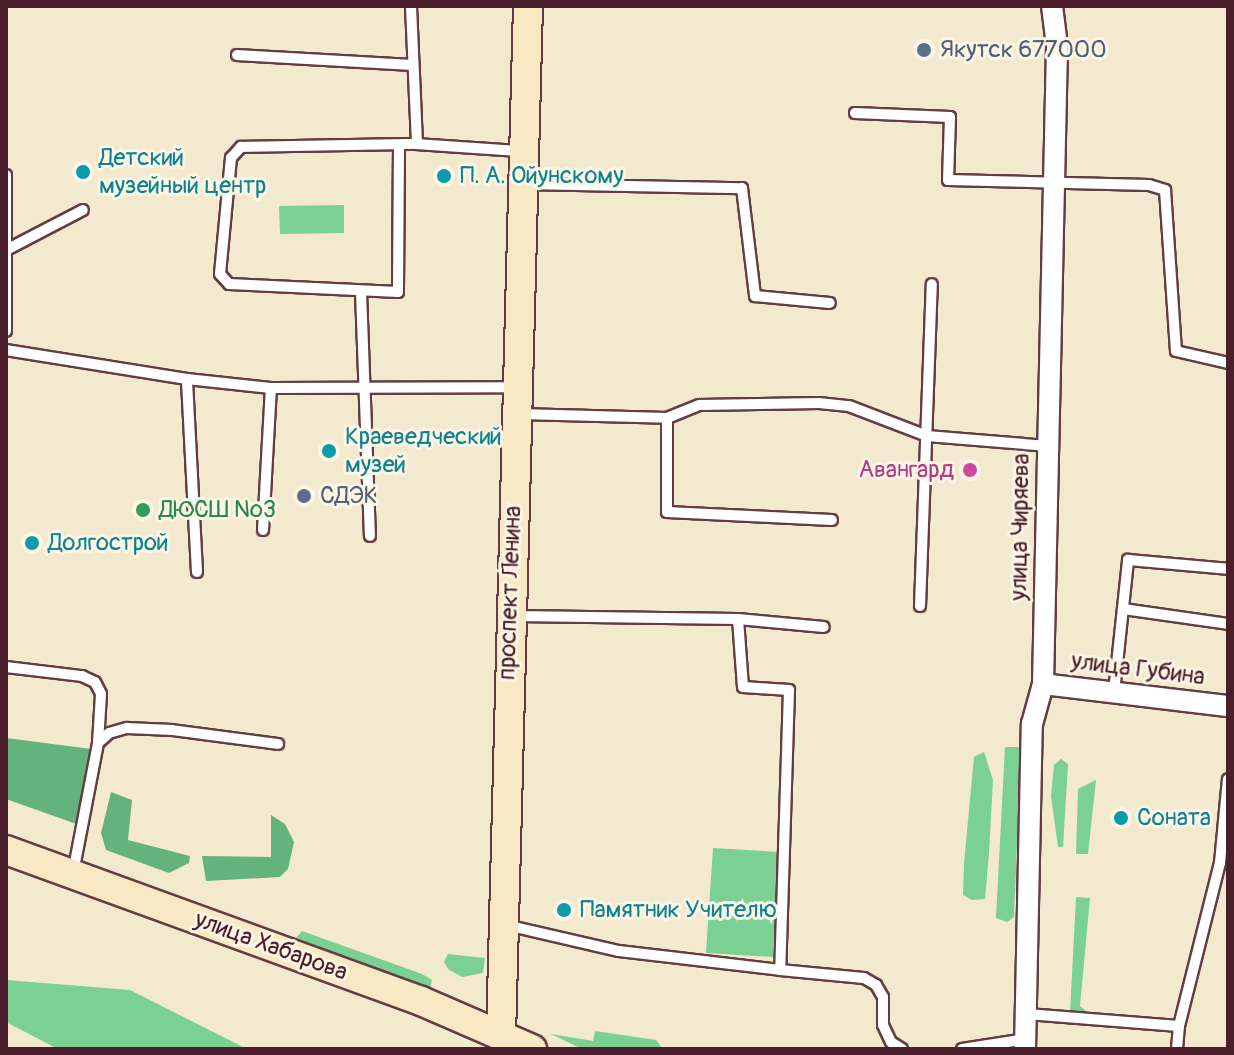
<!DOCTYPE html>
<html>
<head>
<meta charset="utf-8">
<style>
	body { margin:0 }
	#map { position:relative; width:1234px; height:1055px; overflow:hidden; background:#f2e9ce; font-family:Pangolin,sans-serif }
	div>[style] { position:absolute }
	.green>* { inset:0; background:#7bd093 }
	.forest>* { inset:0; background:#64b27d }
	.roads { filter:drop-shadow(2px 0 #633d43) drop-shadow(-2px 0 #633d43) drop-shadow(0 2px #633d43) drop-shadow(0 -2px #633d43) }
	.service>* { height:10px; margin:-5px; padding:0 5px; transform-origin:5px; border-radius:5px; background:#fff }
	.minor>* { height:20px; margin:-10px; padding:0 10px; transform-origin:10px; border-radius:10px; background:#fff }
	.secondary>* { height:28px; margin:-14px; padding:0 14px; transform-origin:14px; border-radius:14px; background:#f8e8c3 }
	.dots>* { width:22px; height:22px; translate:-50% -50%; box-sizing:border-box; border:4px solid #fcf5e5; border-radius:50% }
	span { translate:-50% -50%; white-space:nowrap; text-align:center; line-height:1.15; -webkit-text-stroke:6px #fcf5e5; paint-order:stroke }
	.service-label { font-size:24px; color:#4e5e75 }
	.left { translate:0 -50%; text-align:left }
	.culture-label { font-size:24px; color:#0d838f }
	.hotel-label { font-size:24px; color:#b23c85 }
	.right { translate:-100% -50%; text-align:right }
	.leisure-label { font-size:24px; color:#27864d }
	.street-label { font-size:24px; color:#4a1f2b }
	.frame { position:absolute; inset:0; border:8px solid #4a1f2b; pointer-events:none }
</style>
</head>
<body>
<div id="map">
	<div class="green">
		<div style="clip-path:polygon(344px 205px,344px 233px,280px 234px,279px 206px)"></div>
		<div style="clip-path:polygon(1005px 747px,1021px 747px,1014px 917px,1007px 922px,996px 918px)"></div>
		<div style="clip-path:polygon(984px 752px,993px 780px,989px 853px,985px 899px,972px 900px,963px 895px,964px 863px,974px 757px)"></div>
		<div style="clip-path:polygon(1061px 759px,1068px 764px,1063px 847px,1058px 847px,1051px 796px,1054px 765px)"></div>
		<div style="clip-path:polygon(1096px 780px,1088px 854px,1076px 854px,1078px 789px)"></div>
		<div style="clip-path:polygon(713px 848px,779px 852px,773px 957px,706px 953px)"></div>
		<div style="clip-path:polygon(1076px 897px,1090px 898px,1080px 1006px,1092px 1016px,1070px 1013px)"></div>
		<div style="clip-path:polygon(302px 931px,422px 974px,432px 980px,430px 989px,296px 938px)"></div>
		<div style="clip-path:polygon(448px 954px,485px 958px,483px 973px,462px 977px,448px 969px,444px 962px)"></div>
		<div style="clip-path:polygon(6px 980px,130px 990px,247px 1049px,58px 1049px,6px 1022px)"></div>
		<div style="clip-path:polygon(595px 1031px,656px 1040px,663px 1049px,582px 1049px,551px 1034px,593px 1041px)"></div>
	</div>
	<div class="forest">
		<div style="clip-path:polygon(6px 738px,99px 750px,92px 814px,85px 827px,6px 799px)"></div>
		<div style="clip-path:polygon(111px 792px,132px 800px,128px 840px,190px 856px,189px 863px,169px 873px,106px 850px,101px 833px)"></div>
		<div style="clip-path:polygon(271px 815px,285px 824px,294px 842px,288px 869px,280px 877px,206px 881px,202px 856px,271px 857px)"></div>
	</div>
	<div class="roads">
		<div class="service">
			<div style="left:411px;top:6px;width:138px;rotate:87.5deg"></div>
			<div style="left:417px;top:144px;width:104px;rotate:3.9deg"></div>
			<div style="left:237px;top:55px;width:175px;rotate:3.3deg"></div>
			<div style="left:855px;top:113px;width:95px;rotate:2.4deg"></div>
			<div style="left:950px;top:117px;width:63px;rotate:91.8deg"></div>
			<div style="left:948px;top:180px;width:201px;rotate:1.4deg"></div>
			<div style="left:1149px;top:185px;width:17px;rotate:17deg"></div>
			<div style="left:1165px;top:190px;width:161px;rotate:86.1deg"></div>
			<div style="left:1176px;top:351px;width:53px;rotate:13deg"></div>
			<div style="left:399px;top:145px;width:147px;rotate:90.4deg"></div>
			<div style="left:398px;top:292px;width:169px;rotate:-177.3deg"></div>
			<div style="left:229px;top:284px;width:13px;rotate:-132deg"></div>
			<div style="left:220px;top:274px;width:117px;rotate:-84.6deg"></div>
			<div style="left:231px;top:158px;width:15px;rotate:-48deg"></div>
			<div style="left:241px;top:147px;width:176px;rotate:-1deg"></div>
			<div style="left:6px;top:175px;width:156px;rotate:90deg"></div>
			<div style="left:524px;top:184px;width:218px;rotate:1.1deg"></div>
			<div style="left:742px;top:188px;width:109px;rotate:83.1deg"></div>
			<div style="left:755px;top:296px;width:75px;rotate:5.3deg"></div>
			<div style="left:10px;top:248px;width:82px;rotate:-27.5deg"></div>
			<div style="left:361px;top:292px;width:244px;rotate:87.9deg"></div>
			<div style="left:6px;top:350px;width:183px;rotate:9.1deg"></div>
			<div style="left:519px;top:414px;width:148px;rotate:1.5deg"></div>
			<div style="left:667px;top:418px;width:35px;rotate:-22deg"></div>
			<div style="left:700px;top:405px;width:119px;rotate:-1deg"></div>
			<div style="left:819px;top:403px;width:30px;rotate:6deg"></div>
			<div style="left:849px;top:406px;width:84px;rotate:21deg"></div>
			<div style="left:927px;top:436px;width:121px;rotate:4.7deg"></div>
			<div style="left:667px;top:418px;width:94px;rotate:90deg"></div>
			<div style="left:667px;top:512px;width:165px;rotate:2.8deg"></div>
			<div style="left:263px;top:530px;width:142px;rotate:-86.8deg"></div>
			<div style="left:197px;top:572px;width:193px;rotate:-93deg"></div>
			<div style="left:187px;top:379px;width:84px;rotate:6.1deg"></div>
			<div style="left:271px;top:388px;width:245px;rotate:-0.2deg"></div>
			<div style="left:920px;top:606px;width:322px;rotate:-87.9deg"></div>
			<div style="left:1123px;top:609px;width:106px;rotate:8.1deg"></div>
			<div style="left:515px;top:616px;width:223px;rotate:0.8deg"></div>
			<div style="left:738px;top:619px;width:86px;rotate:5.3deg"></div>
			<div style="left:738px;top:619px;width:68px;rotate:85.8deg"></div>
			<div style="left:743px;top:687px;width:46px;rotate:3.7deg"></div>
			<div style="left:789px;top:690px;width:280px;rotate:91.8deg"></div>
			<div style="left:780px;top:970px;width:84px;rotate:5.4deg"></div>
			<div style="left:864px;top:978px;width:14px;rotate:30deg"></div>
			<div style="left:876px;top:985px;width:14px;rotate:60deg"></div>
			<div style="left:883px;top:997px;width:28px;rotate:90deg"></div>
			<div style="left:883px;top:1025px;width:19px;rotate:65deg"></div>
			<div style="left:891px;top:1042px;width:13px;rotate:32deg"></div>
			<div style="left:6px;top:667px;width:77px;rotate:6.8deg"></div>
			<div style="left:82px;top:676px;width:14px;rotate:25deg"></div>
			<div style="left:95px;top:682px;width:13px;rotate:63deg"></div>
			<div style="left:101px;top:694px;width:49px;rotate:93.5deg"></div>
			<div style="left:1114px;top:692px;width:133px;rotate:-83.9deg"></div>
			<div style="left:1128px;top:560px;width:100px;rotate:5.1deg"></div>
			<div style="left:73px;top:873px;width:132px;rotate:-79.1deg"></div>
			<div style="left:98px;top:743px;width:15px;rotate:-42deg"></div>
			<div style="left:109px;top:733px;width:19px;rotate:-16deg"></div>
			<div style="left:127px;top:728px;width:45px;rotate:2.5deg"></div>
			<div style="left:172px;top:730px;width:107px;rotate:7.5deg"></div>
			<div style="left:506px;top:925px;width:116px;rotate:13deg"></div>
			<div style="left:619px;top:951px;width:162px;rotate:6.7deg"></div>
			<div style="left:1027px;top:1014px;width:152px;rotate:4.5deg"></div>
			<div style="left:1179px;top:1026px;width:23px;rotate:95deg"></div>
			<div style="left:1179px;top:1026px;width:168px;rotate:-75.9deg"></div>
			<div style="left:1220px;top:863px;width:84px;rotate:-84.6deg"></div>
			<div style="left:962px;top:1049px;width:65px;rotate:-8.9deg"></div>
		</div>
		<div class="minor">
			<div style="left:1043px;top:684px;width:186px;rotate:6.8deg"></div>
			<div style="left:1025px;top:1049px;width:325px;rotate:-88.8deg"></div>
			<div style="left:1032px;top:724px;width:41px;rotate:-74.6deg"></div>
			<div style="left:1043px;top:684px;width:638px;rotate:-88.74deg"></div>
			<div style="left:1057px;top:46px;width:40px;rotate:-97.1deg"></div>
		</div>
		<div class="secondary">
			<div style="left:6px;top:850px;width:442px;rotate:20deg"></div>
			<div style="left:421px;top:1001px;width:121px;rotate:23.4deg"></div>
			<div style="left:501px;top:1036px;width:1030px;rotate:-88.5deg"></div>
		</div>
	</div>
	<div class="dots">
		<div style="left:924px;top:50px;background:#5c6f8a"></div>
		<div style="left:83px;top:172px;background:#0f9aa8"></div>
		<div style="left:444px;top:176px;background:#0f9aa8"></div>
		<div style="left:329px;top:451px;background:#0f9aa8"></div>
		<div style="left:970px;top:470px;background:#d1479c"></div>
		<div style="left:304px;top:496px;background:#5c6f8a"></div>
		<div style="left:143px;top:510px;background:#2e9e5b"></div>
		<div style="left:32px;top:543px;background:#0f9aa8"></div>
		<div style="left:1121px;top:818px;background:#0f9aa8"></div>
		<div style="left:564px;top:910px;background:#0f9aa8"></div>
	</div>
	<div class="service-label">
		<span class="left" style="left:940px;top:50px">Якутск 677000</span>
		<span class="left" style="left:320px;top:496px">СДЭК</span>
	</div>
	<div class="culture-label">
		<span class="left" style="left:99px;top:172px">Детский<br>музейный центр</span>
		<span class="left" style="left:460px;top:176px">П. А. Ойунскому</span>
		<span class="left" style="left:345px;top:451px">Краеведческий<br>музей</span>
		<span class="left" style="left:48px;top:543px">Долгострой</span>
		<span class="left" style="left:1137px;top:818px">Соната</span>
		<span class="left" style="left:580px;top:910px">Памятник Учителю</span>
	</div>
	<div class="hotel-label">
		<span class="right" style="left:954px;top:470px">Авангард</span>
	</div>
	<div class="leisure-label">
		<span class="left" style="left:159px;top:510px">ДЮСШ №3</span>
	</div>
	<div class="street-label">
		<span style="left:1020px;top:527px;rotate:-89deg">улица Чиряева</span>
		<span style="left:510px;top:593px;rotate:-88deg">проспект Ленина</span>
		<span style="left:1138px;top:669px;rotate:7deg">улица Губина</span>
		<span style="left:271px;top:946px;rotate:20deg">улица Хабарова</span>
	</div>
	<div class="frame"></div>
</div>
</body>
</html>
